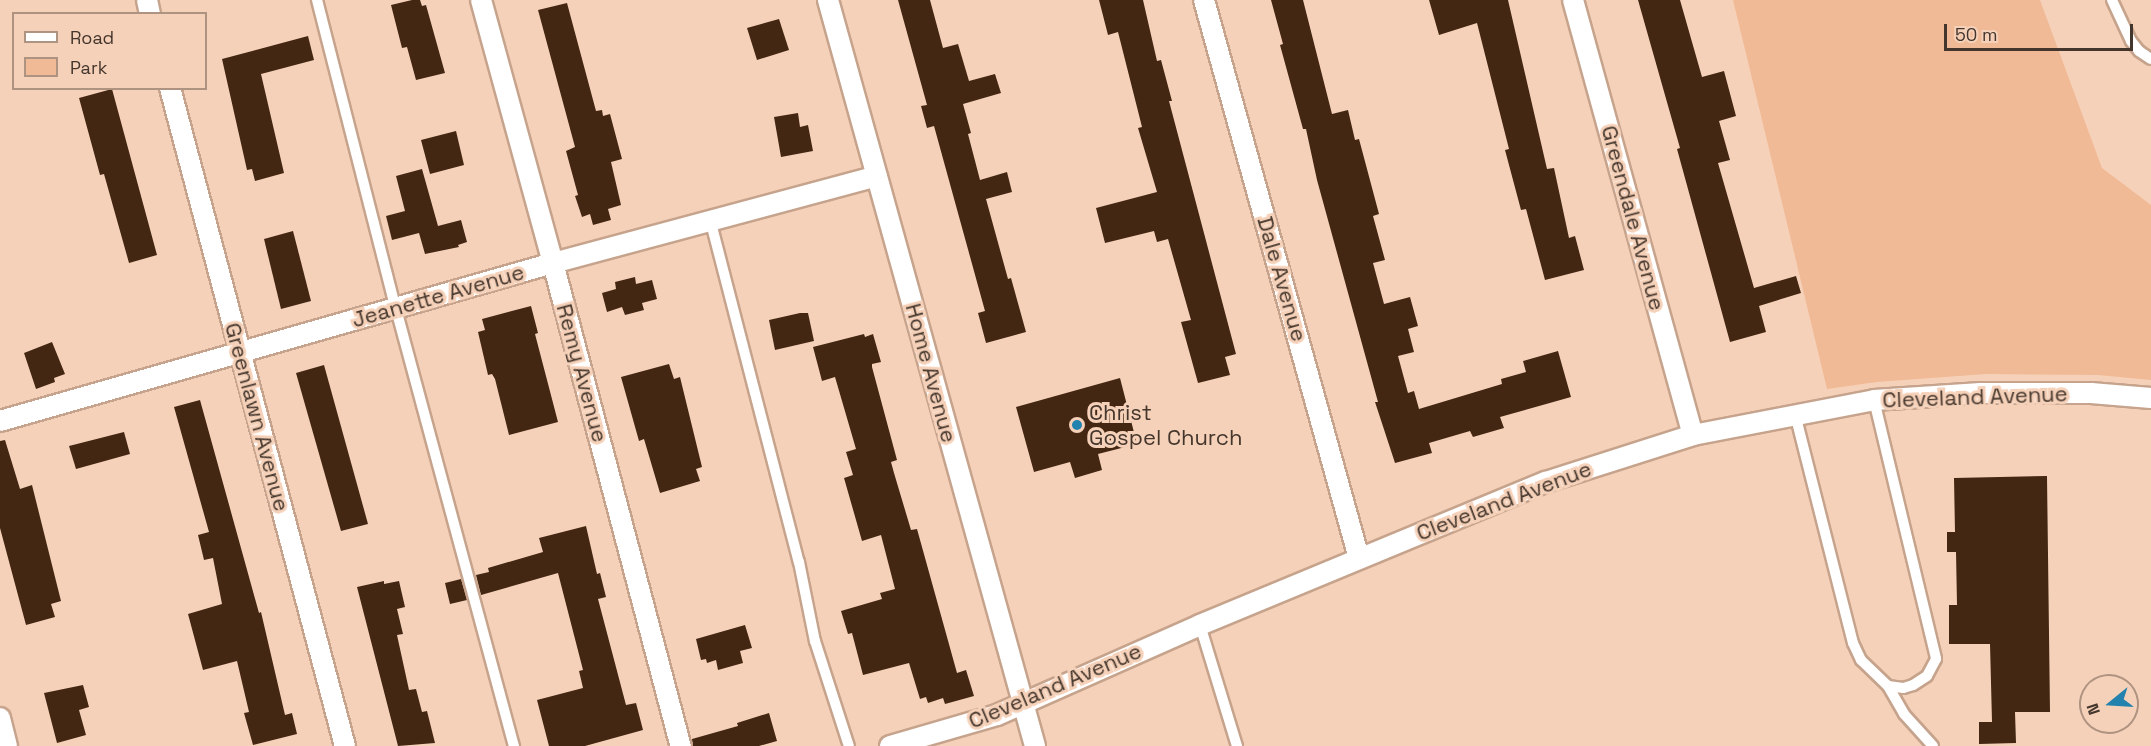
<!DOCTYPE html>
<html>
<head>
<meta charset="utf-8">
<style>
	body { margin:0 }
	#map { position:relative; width:2151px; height:746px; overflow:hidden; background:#f6d1b9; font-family:"Space Grotesk",sans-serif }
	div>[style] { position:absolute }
	.green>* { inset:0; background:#f1ba96 }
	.building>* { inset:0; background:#432713 }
	.roads { filter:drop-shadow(2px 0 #c6a38c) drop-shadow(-2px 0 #c6a38c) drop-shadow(0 2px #c6a38c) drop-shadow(0 -2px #c6a38c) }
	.service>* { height:10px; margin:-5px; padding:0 5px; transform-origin:5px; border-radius:5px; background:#fff }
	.minor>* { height:20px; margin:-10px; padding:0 10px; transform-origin:10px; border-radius:10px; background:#fff }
	.dots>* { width:16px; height:16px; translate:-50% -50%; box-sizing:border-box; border:3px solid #f6d1b9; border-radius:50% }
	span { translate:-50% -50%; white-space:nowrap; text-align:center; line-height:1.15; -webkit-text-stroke:6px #f6d1b9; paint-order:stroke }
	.street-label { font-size:22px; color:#44362c }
	.poi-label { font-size:22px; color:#44362c }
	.left { translate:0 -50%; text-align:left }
	.legend { position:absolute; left:12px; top:12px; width:195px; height:78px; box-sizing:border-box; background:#f6d1b9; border:2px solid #af9381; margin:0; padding:8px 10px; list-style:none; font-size:18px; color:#44362c }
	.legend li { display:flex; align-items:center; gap:12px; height:30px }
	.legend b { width:30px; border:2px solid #af9381 }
	.north { position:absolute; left:2079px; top:674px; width:60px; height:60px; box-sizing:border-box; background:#f6d1b9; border:2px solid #af9381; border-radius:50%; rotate:252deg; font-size:16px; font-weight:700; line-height:24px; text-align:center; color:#44362c }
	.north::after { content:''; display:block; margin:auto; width:21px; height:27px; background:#2482ae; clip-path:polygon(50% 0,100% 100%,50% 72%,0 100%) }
	.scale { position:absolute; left:1944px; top:24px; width:189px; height:27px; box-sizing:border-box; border:3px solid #44362c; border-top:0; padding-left:8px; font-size:18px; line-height:21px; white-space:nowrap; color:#44362c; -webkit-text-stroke:4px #f6d1b9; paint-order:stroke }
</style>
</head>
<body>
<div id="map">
	<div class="green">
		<div style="clip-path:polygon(1733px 0,2040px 0,2102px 168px,2151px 205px,2151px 380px,2098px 375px,1986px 374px,1877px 382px,1827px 389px)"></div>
	</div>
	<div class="building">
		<div style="clip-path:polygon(412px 0,420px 0,422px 6px,426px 5px,445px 73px,416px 80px,407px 47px,402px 48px,391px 5px)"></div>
		<div style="clip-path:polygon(898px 0,930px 0,943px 48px,958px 44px,969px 81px,995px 74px,1001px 93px,963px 104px,971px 133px,968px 134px,980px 180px,1007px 172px,1012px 192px,986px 199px,1008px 279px,1011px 278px,1026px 332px,986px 343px,978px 313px,985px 311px,934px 126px,927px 128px,921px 106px,927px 105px)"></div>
		<div style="clip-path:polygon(1099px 0,1143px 0,1157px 61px,1161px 60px,1172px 101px,1169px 101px,1236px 354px,1225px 357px,1230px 375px,1198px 383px,1181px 322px,1191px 320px,1168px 239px,1157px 242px,1154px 231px,1105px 243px,1096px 208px,1157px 192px,1138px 128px,1142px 127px,1118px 32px,1108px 35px)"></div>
		<div style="clip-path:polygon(1271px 0,1303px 0,1332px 114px,1348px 110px,1355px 140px,1359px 139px,1379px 214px,1373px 216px,1385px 260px,1373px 263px,1384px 304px,1410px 297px,1418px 326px,1408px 329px,1414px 352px,1398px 356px,1408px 393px,1414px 391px,1419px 409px,1502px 384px,1501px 379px,1526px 372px,1523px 361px,1558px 351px,1571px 397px,1500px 417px,1504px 428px,1473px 437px,1470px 431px,1429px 443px,1432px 453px,1395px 463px,1375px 402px,1378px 402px,1317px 180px,1306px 129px,1303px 129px,1280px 45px,1283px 44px)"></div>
		<div style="clip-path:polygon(1429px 0,1508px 0,1547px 169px,1554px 168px,1569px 238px,1575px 236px,1584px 270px,1545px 280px,1526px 209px,1521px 210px,1505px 150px,1509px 149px,1477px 23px,1439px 35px)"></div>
		<div style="clip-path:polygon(1638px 0,1680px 0,1702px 77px,1724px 71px,1736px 116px,1719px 121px,1730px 160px,1718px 163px,1754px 288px,1796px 276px,1801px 293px,1759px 306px,1766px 332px,1730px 342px,1677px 149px,1680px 148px)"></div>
		<div style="clip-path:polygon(567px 3px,596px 111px,602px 110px,603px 116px,610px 114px,622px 159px,611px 162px,621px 205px,608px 209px,611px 220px,593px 225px,590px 214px,582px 217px,575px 196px,578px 195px,566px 151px,575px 147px,538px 10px)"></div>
		<div style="clip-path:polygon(779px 19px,789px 50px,757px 60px,747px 28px)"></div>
		<div style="clip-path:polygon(308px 36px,314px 60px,261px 74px,284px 173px,255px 181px,252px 169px,247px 170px,222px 59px)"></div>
		<div style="clip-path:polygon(112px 89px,157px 255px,129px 263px,104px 174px,100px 175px,79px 98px)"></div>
		<div style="clip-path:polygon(798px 113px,800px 127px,808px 125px,813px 151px,781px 157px,774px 117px)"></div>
		<div style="clip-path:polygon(456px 131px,464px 165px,430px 174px,421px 140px)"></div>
		<div style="clip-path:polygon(422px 169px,438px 226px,461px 220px,467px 242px,458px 245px,459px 247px,425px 254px,419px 233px,392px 240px,386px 216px,405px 211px,396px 176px)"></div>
		<div style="clip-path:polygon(293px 231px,311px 301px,281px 309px,264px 239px)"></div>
		<div style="clip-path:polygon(635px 277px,636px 284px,652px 280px,657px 299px,642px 303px,644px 310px,625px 315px,622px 307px,607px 312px,602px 293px,616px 289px,615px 282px)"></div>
		<div style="clip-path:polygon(531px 306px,538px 333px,535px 334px,558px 422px,509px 435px,495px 379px,492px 374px,488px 375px,478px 332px,485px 330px,482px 319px)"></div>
		<div style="clip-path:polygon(800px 313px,808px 313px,814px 341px,775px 350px,769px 320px)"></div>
		<div style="clip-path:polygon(864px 334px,865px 337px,873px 334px,881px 362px,872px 364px,872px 367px,897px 460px,891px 462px,894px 473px,911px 530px,917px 529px,957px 673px,966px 670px,974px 696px,945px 704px,943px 698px,928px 703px,926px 697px,920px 699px,909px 663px,863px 675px,852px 633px,848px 634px,841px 611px,882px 599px,880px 593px,895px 589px,881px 535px,862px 541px,844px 478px,853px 475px,846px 452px,856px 449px,835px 377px,822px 381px,813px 347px)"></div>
		<div style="clip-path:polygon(52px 342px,65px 374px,54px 378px,55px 382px,36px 389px,24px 353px)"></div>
		<div style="clip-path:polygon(669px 364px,674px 379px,680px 377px,702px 467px,696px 469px,700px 481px,660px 493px,644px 439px,639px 441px,621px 377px)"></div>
		<div style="clip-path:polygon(324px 365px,368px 524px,341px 531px,296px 373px)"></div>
		<div style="clip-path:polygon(1120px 378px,1137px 444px,1098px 454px,1102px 470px,1075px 478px,1070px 462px,1034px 472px,1016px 407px)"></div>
		<div style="clip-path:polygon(200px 400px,259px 613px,261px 612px,285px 715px,292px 713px,297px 734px,253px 745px,244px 713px,249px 712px,237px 661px,203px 670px,188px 614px,222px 604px,213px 558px,204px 560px,198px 535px,209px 532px,174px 407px)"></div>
		<div style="clip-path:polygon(124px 432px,130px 454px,76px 469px,69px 446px)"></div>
		<div style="clip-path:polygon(5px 440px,20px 489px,32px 485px,61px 601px,51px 604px,55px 617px,26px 625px,0 528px,0 441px)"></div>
		<div style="clip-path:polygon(2047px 476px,2050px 712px,2015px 712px,2016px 743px,1979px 744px,1979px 722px,1992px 722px,1990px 644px,1949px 644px,1949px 605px,1957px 605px,1956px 552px,1947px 552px,1947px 532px,1955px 532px,1954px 478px)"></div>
		<div style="clip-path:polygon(586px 526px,597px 574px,600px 573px,606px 597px,598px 599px,626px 705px,636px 703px,643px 730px,585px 746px,549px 746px,537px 700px,583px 688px,579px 671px,583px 670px,558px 573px,481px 595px,476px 575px,489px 572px,488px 568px,543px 552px,539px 538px)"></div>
		<div style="clip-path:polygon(461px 579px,467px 600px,450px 604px,445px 583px)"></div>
		<div style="clip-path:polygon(384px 581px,384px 584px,399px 581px,405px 607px,397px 609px,403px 634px,397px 635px,409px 690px,416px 689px,422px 712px,427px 711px,435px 743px,398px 746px,357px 587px)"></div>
		<div style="clip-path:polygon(745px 625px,752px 648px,740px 651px,743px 663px,718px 670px,716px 660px,707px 663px,706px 659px,701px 660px,696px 639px)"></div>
		<div style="clip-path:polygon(83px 685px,89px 707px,79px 710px,86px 735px,57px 743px,44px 693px)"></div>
		<div style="clip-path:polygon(769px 713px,777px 741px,759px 746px,693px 746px,692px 739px,738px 726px,737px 723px)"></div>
	</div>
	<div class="roads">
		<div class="service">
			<div style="left:317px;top:0;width:319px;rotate:75.7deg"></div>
			<div style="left:396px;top:309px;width:453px;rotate:74.9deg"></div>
			<div style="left:2112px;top:0;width:45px;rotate:65.1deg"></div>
			<div style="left:2131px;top:41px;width:13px;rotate:51deg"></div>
			<div style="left:2139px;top:51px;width:14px;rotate:34deg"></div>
			<div style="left:710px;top:219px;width:354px;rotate:75.5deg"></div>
			<div style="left:799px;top:562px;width:81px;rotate:78.6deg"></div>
			<div style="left:815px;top:641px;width:110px;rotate:72.1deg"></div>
			<div style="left:1874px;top:400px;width:266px;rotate:76.5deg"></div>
			<div style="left:1936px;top:659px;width:19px;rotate:118deg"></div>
			<div style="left:1927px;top:676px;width:17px;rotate:147deg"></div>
			<div style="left:1913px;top:685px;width:10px;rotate:163deg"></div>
			<div style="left:1903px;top:688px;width:15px;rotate:-172deg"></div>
			<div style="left:1795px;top:414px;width:236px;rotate:75.8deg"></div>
			<div style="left:1853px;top:643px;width:19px;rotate:65deg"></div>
			<div style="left:1861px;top:660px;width:37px;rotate:44deg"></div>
			<div style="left:1888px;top:686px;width:32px;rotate:60deg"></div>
			<div style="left:1904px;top:714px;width:43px;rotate:47.8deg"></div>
			<div style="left:1200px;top:625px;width:127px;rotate:73deg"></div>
		</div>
		<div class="minor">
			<div style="left:147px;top:0;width:14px;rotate:78deg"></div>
			<div style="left:481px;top:0;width:273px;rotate:74.7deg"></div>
			<div style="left:553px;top:263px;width:500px;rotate:75.2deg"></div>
			<div style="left:828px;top:0;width:774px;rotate:74.49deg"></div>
			<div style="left:1204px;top:0;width:579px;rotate:74.48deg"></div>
			<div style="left:1573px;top:0;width:451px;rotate:74.6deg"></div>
			<div style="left:170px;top:88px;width:681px;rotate:75.11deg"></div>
			<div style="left:0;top:421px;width:575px;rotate:-15.95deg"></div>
			<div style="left:553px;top:263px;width:335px;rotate:-15deg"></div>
			<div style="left:0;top:718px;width:29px;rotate:76deg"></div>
			<div style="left:890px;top:746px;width:111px;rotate:-16.2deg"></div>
			<div style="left:997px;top:715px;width:222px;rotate:-23.9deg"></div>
			<div style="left:1200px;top:625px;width:374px;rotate:-22.5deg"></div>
			<div style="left:1546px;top:482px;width:154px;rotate:-17.7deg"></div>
			<div style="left:1693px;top:435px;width:184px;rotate:-10.9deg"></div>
			<div style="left:1874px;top:400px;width:107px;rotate:-3.7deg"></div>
			<div style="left:1981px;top:393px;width:110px"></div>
			<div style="left:2091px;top:393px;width:60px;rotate:4.8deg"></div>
		</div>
	</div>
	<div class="dots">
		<div style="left:1077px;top:425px;background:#2482ae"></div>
	</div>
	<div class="street-label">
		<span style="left:1633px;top:218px;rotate:75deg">Greendale Avenue</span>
		<span style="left:1282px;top:279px;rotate:74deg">Dale Avenue</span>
		<span style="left:438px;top:296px;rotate:-16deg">Jeanette Avenue</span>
		<span style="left:582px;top:373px;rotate:75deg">Remy Avenue</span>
		<span style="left:931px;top:373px;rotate:75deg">Home Avenue</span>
		<span style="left:1975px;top:397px;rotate:-2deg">Cleveland Avenue</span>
		<span style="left:257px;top:417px;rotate:75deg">Greenlawn Avenue</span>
		<span style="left:1504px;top:501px;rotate:-21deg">Cleveland Avenue</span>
		<span style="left:1055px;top:686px;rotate:-23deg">Cleveland Avenue</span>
	</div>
	<div class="poi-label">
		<span class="left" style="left:1089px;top:425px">Christ<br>Gospel Church</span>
	</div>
	<ul class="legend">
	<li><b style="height:8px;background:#fff"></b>Road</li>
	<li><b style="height:16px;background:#f1ba96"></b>Park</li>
	</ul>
	<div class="north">N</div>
	<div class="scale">50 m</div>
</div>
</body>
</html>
